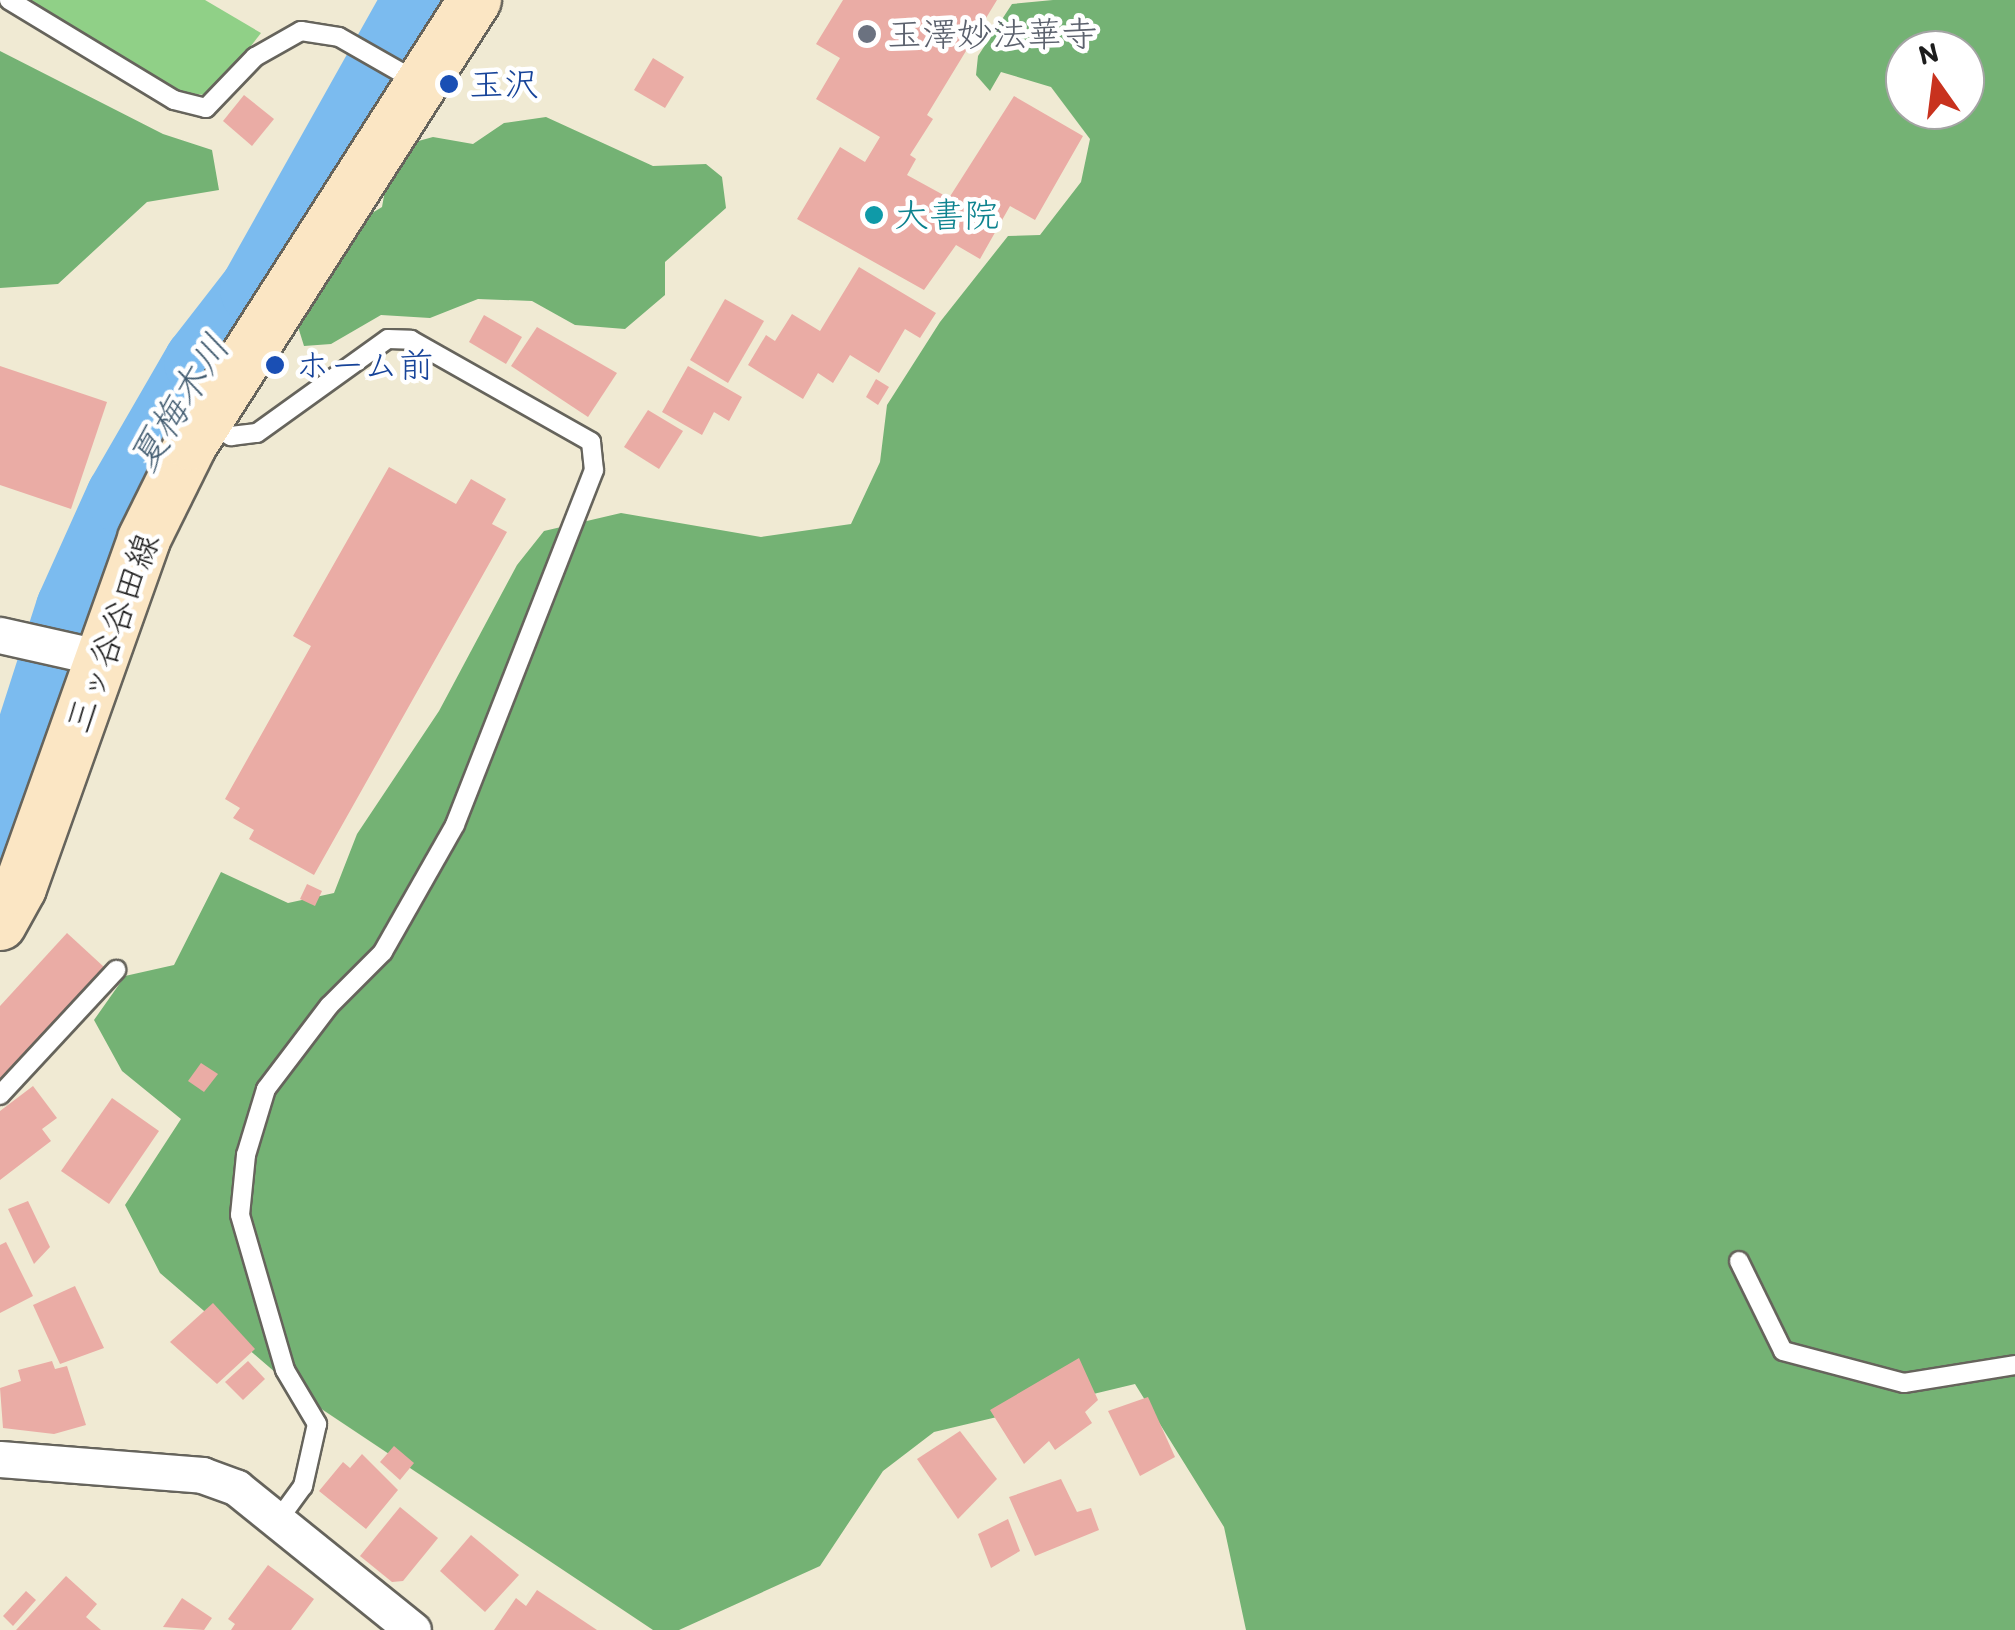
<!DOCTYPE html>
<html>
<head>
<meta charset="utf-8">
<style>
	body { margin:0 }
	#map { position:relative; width:2015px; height:1630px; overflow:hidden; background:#f0ead3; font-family:Itim,"Klee One",sans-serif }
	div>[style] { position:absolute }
	.green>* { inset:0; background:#90d087 }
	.forest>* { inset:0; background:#74b274 }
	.river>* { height:72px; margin:-36px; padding:0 36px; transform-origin:36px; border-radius:36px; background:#7bbbef }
	.building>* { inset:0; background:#eaaca5 }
	.roads { filter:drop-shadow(2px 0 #66645c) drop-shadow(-2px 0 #66645c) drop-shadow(0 2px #66645c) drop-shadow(0 -2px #66645c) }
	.service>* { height:18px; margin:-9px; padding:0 9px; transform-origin:9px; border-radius:9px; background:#fff }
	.minor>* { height:35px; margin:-17.5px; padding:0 17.5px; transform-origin:17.5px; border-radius:17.5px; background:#fff }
	.secondary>* { height:52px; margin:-26px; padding:0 26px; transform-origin:26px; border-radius:26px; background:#fbe6c4 }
	.dots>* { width:28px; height:28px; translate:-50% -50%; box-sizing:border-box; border:5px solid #fff; border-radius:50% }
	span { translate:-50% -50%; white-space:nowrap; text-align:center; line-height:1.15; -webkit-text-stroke:9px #fff; paint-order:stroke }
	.worship-label { font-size:35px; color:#5b616d }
	.left { translate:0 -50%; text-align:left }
	.transit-label { font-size:35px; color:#164399 }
	.culture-label { font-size:35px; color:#0d838f }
	.street-label { font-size:35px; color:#1c1c1c }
	.water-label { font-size:38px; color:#425c70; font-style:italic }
	.north { position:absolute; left:1885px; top:30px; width:100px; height:100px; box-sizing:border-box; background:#fff; border:2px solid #a4a4a4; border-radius:50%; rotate:346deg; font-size:28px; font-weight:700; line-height:40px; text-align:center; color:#1c1c1c }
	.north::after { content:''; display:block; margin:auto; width:35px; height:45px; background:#c8321e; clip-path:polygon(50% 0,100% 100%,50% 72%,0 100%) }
</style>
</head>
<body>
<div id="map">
	<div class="green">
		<div style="clip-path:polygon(21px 0,205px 0,261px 33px,212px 96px,181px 92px)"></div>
	</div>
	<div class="forest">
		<div style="clip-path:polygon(evenodd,1053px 0,2015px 0,2015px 1630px,1246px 1630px,1224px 1527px,1135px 1384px,934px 1432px,883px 1471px,820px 1566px,679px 1630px,653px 1630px,305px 1398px,160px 1273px,125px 1205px,181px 1119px,122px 1071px,94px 1020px,125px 976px,174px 965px,221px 872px,288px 903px,334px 893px,357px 834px,439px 711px,517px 565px,544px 531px,621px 513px,761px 537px,851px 524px,880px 462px,887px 405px,940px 322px,1008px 236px,1040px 235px,1081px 182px,1090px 139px,1051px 87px,1001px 72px,990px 91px,976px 75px,978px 56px,1012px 4px,1053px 0,1905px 50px,1965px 50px,1965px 110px,1905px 110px,1905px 50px)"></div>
		<div style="clip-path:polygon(0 51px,163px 134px,212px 150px,219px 190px,147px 202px,58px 284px,0 288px)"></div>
		<div style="clip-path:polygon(546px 117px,653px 166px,706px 164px,722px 177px,726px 208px,665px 262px,665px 295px,625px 329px,575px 325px,532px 301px,478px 299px,430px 318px,381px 315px,331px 344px,304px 346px,295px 317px,364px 218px,382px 207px,387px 179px,411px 143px,433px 137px,473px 144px,504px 123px)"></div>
	</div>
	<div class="river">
		<div style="left:0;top:832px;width:235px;rotate:-72.2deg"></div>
		<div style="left:72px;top:608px;width:122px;rotate:-65.8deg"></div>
		<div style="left:122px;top:497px;width:156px;rotate:-60deg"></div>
		<div style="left:200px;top:362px;width:91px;rotate:-52.1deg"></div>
		<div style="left:256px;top:290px;width:333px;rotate:-60.7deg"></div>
	</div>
	<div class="building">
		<div style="clip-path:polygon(843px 0,997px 0,927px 115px,933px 119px,910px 155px,916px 159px,907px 175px,949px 198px,1014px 96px,1083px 136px,1035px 220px,1010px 206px,980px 259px,956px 245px,924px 290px,797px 219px,840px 147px,865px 162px,880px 137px,816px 99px,840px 58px,816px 44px)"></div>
		<div style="clip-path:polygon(653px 58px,684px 77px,665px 108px,634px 90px)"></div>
		<div style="clip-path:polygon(244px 95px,274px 119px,252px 146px,223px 121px)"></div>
		<div style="clip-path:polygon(859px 267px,936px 313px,920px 338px,905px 329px,879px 373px,850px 355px,833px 383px,818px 373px,803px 399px,748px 365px,766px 335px,775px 341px,792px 314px,820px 331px)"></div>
		<div style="clip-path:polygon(725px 299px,764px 321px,728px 383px,690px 360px)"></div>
		<div style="clip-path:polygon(484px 315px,522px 337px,506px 364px,469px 342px)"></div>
		<div style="clip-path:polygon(537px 327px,617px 373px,588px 417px,511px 366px)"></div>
		<div style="clip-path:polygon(0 366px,107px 402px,71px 509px,0 485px)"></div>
		<div style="clip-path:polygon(688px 366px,742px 397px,729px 421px,714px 412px,702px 435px,662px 412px)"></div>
		<div style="clip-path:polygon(876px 379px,889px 387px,878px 405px,866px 397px)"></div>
		<div style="clip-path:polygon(648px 410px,683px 431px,659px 469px,624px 447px)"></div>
		<div style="clip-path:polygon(389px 467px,456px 504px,471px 479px,506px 499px,492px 524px,507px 532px,314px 875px,249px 839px,254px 830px,233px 818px,240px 808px,225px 799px,311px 646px,293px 636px)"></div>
		<div style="clip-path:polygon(307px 884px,322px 891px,315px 906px,300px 899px)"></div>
		<div style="clip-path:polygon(67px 933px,104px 967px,0 1079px,0 1006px)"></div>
		<div style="clip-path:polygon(201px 1063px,218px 1074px,204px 1092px,188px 1081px)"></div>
		<div style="clip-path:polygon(33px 1086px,57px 1118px,42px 1129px,51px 1141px,0 1180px,0 1111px)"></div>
		<div style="clip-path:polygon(112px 1098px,159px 1131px,109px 1204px,61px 1171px)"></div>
		<div style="clip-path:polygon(28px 1201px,50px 1247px,34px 1264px,8px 1209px)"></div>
		<div style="clip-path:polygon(6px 1242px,33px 1296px,0 1313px,0 1245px)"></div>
		<div style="clip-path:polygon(75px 1286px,104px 1348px,60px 1364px,33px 1305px)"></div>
		<div style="clip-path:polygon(213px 1303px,255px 1349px,217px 1384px,170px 1342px)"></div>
		<div style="clip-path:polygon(1079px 1358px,1098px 1400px,1085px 1412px,1092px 1423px,1055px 1450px,1049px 1441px,1024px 1464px,990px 1410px)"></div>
		<div style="clip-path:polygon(52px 1361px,55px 1369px,67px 1366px,86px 1425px,54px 1434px,3px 1428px,0 1388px,21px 1381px,18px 1370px)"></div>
		<div style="clip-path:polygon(248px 1361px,265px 1379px,243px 1400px,225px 1382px)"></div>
		<div style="clip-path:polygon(1148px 1397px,1175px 1457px,1140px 1476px,1108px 1411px)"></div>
		<div style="clip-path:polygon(960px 1431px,997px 1479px,958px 1519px,917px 1459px)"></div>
		<div style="clip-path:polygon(394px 1446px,414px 1463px,400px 1480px,380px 1462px)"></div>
		<div style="clip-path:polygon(362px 1454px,398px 1490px,366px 1529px,319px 1491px,343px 1462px,350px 1468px)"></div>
		<div style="clip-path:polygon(1061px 1479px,1077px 1512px,1091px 1508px,1099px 1530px,1035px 1556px,1009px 1497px)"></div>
		<div style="clip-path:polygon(400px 1507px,438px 1538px,403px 1581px,392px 1582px,360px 1556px)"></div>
		<div style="clip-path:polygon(1008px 1519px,1020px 1551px,991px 1568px,978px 1534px)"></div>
		<div style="clip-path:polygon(471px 1535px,519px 1575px,485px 1612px,440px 1571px)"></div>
		<div style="clip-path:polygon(268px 1565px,314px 1599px,291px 1630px,231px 1630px,235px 1624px,228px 1619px)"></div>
		<div style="clip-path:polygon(66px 1576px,97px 1604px,86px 1617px,101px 1630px,16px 1630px)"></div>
		<div style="clip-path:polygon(537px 1590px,597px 1630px,494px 1630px,516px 1598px,526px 1606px)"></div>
		<div style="clip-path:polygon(26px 1591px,36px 1600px,13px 1626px,3px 1616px)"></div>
		<div style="clip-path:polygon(182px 1598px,212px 1618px,204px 1630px,163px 1627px)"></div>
	</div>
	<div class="roads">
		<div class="service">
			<div style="left:9px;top:0;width:193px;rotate:31.2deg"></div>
			<div style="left:174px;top:100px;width:33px;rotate:14deg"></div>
			<div style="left:206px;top:108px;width:71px;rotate:-46.1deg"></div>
			<div style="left:255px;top:57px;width:53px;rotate:-29.5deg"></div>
			<div style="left:301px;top:31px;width:38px;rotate:9deg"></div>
			<div style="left:339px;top:37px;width:91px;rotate:29.7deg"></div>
			<div style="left:210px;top:423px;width:25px;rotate:32deg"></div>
			<div style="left:231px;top:436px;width:26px;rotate:-7deg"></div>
			<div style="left:257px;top:433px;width:161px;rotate:-35.7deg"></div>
			<div style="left:388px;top:339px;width:23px;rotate:2deg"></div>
			<div style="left:411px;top:340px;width:207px;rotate:29.5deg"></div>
			<div style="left:591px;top:442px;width:28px;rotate:84deg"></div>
			<div style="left:594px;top:470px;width:381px;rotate:111.4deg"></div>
			<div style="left:455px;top:825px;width:146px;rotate:119.6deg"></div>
			<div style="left:383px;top:952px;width:76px;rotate:135deg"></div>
			<div style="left:329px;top:1006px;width:104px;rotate:127.2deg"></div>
			<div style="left:266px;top:1089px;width:69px;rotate:106.9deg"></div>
			<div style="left:246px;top:1155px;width:60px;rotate:95.7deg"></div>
			<div style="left:240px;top:1215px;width:161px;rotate:73.8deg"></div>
			<div style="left:285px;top:1370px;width:63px;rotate:59.3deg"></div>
			<div style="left:317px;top:1424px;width:64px;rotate:102.7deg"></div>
			<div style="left:303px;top:1486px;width:39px;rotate:126deg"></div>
			<div style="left:0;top:1095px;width:171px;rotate:-47.1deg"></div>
			<div style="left:1739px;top:1261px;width:100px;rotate:63.9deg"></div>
			<div style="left:1783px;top:1351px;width:125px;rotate:14.8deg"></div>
			<div style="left:1904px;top:1383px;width:112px;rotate:-9.2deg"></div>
		</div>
		<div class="minor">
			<div style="left:0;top:635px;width:105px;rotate:12.7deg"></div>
			<div style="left:0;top:1459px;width:203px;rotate:4.5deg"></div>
			<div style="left:202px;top:1475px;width:37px;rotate:20deg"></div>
			<div style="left:237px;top:1488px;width:226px;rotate:38.9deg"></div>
		</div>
		<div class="secondary">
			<div style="left:0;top:924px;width:41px;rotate:-60.9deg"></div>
			<div style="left:20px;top:888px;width:370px;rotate:-70.4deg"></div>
			<div style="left:144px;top:539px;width:106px;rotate:-63.7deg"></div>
			<div style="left:191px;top:444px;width:527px;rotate:-57.4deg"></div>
		</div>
	</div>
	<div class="dots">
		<div style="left:867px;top:34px;background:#6b7280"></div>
		<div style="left:449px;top:84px;background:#1a4fb4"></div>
		<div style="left:874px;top:215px;background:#0f9aa8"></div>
		<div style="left:275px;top:365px;background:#1a4fb4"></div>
	</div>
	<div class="worship-label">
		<span class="left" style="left:887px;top:34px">玉澤妙法華寺</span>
	</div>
	<div class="transit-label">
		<span class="left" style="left:469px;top:84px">玉沢</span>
		<span class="left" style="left:295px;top:365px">ホーム前</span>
	</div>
	<div class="culture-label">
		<span class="left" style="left:894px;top:215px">大書院</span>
	</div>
	<div class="street-label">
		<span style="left:112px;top:633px;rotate:-70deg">三ッ谷谷田線</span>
	</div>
	<div class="water-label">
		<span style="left:180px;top:403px;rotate:-58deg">夏梅木川</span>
	</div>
	<div class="north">N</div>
</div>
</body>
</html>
